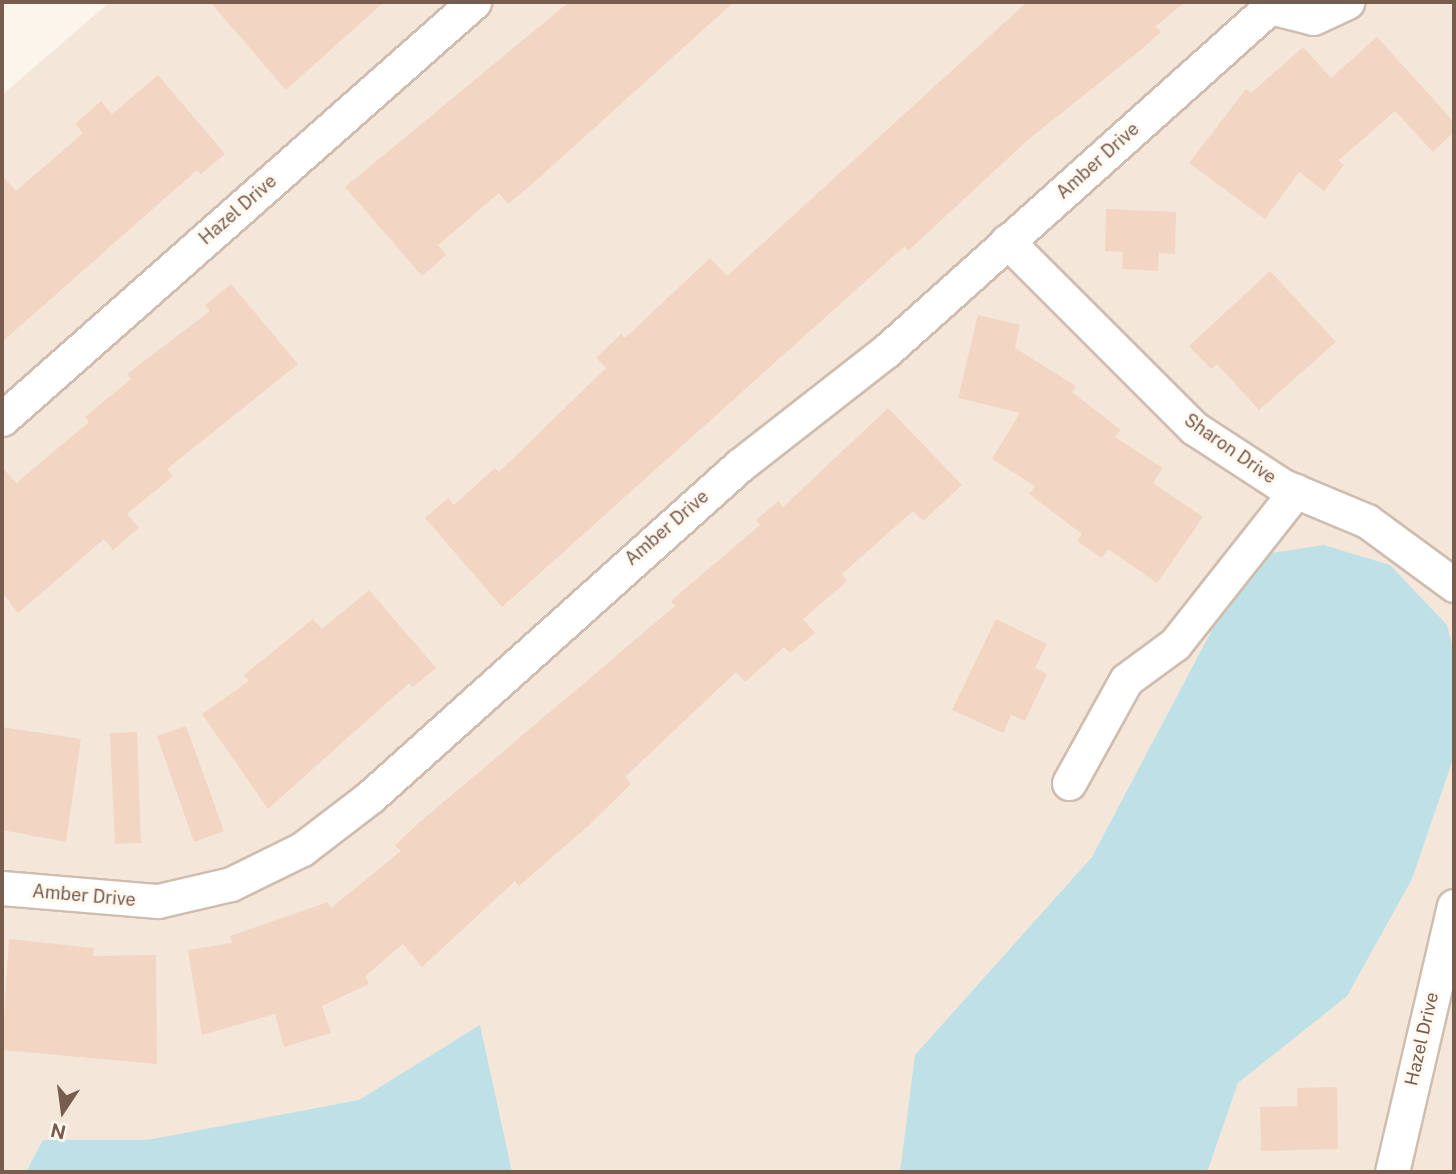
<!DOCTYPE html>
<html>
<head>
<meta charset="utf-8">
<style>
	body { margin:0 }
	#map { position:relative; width:1456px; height:1174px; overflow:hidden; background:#fcf5eb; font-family:"Public Sans",sans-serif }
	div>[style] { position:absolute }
	.residential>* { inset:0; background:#f4e7d9 }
	.water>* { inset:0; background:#bee1e7 }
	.building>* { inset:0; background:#f2d5c2 }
	.roads { filter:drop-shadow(2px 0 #cfbdaf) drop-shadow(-2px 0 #cfbdaf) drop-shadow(0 2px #cfbdaf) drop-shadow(0 -2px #cfbdaf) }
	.minor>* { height:33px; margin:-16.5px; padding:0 16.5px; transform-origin:16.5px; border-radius:16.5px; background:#fff }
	span { translate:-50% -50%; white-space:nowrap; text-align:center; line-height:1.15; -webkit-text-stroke:6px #fff9f1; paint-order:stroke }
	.street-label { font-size:18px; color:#785c4d }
	.frame { position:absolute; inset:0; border:4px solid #785c4d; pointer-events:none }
	.north { position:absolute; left:28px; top:1076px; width:70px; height:70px; -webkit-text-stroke:5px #fff9f1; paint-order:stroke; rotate:193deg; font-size:19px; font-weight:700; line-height:28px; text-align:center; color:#785c4d }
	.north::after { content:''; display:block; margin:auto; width:24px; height:32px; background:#785c4d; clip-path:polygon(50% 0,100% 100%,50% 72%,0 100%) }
</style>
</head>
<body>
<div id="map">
	<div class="residential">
		<div style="clip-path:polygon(110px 2px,1454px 2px,1454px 1172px,2px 1172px,2px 95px)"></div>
	</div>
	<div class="water">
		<div style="clip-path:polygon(1324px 545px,1390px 565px,1447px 625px,1454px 652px,1454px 756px,1412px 879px,1347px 996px,1238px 1083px,1207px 1172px,900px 1172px,915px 1055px,1092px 857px,1251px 556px)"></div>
		<div style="clip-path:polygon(480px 1025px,512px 1172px,26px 1172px,43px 1140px,147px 1140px,359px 1100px)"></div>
	</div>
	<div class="building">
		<div style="clip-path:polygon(210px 2px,384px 2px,286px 90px)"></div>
		<div style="clip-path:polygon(569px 2px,734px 2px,531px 185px,508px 204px,499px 193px,438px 245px,446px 255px,422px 276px,345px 187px)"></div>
		<div style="clip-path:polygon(1027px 2px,1185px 2px,1156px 26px,1161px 32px,1138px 52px,1030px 138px,908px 251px,905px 246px,502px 607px,425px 518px,448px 498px,454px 505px,495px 468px,499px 472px,606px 368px,596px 358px,621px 334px,625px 338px,710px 258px,727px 276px)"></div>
		<div style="clip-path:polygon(1377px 37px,1454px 122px,1454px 132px,1433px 152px,1395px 111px,1339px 160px,1344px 165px,1324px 191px,1299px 172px,1265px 219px,1189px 163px,1246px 89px,1251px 93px,1303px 47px,1331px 78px)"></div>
		<div style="clip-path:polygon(158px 75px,225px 154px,201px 174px,197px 170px,2px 342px,2px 175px,16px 191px,83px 133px,75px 124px,101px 101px,112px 114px)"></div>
		<div style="clip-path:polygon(1106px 209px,1176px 212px,1175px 254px,1159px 253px,1158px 271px,1122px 269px,1123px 252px,1105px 251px)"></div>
		<div style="clip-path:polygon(1270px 271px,1336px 342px,1259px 410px,1217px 364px,1211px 369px,1189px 346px)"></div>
		<div style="clip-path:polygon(231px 284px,298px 364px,167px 469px,173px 476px,127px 514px,139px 528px,113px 550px,104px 539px,18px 613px,2px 592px,2px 467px,16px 483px,89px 422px,85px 417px,131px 379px,127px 374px,210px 311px,205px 305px)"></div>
		<div style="clip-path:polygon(978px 315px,1020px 325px,1015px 348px,1076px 386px,1072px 392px,1121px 430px,1115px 437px,1163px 468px,1153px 483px,1203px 517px,1157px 583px,1108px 549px,1102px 558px,1077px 541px,1082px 534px,1029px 494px,1035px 486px,992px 459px,1020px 413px,958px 398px)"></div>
		<div style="clip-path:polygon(888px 408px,962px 485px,923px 521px,913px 511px,842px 574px,847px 581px,803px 619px,815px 633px,790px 653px,784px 647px,745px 682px,736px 672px,625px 777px,631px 784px,588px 826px,519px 886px,515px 881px,422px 967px,403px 944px,365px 976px,369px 984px,322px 1006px,331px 1033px,284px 1047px,275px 1014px,202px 1035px,188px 950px,232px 943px,230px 936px,328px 902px,331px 908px,401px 851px,395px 845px,420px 822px,675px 606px,671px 601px,760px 525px,756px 520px,778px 501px,783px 507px)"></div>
		<div style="clip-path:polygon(369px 590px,436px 668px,413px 687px,409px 683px,268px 809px,202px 714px,249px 681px,244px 675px,313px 619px,322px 629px)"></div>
		<div style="clip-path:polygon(996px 619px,1047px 644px,1035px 668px,1047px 674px,1025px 721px,1011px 715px,1003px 733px,952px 710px)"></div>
		<div style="clip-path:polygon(186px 726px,224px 831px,194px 842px,157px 736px)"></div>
		<div style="clip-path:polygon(2px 727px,81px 739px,66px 842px,2px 830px)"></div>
		<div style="clip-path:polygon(137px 732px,141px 843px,115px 844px,110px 733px)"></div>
		<div style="clip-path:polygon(9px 939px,94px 948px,93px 956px,156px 955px,157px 1064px,2px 1050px)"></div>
		<div style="clip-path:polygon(1337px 1087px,1338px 1149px,1261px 1151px,1260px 1107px,1297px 1106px,1297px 1088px)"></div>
	</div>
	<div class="roads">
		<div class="minor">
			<div style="left:1270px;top:7px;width:44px;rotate:14.3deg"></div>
			<div style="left:1313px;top:18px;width:38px;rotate:-25deg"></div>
			<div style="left:1007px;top:241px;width:264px;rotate:45deg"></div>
			<div style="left:1194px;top:428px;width:106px;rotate:33.1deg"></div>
			<div style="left:1283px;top:486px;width:91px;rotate:22.6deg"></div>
			<div style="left:1367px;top:521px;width:108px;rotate:36.3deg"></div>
			<div style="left:2px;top:419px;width:630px;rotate:-41.46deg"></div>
			<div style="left:1069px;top:783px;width:118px;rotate:-61deg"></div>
			<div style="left:1126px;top:680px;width:61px;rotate:-36.3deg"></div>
			<div style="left:1175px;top:644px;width:195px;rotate:-51.7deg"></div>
			<div style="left:2px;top:888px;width:157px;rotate:4.8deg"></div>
			<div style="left:158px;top:901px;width:75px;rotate:-13.1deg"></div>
			<div style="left:231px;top:884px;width:79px;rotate:-26.2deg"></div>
			<div style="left:302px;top:849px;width:86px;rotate:-37.4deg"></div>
			<div style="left:370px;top:797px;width:497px;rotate:-41.9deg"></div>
			<div style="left:740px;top:465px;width:185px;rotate:-38deg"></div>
			<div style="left:886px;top:351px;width:516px;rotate:-41.86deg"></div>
			<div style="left:1392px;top:1172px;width:273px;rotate:-76.9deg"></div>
		</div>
	</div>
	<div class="street-label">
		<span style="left:1098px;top:161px;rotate:-42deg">Amber Drive</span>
		<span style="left:238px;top:210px;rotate:-41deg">Hazel Drive</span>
		<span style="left:1230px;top:449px;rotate:35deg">Sharon Drive</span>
		<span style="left:667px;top:528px;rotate:-41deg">Amber Drive</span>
		<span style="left:84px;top:896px;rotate:5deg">Amber Drive</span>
		<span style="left:1422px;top:1039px;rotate:-77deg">Hazel Drive</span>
	</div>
	<div class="frame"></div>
	<div class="north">N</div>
</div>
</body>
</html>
